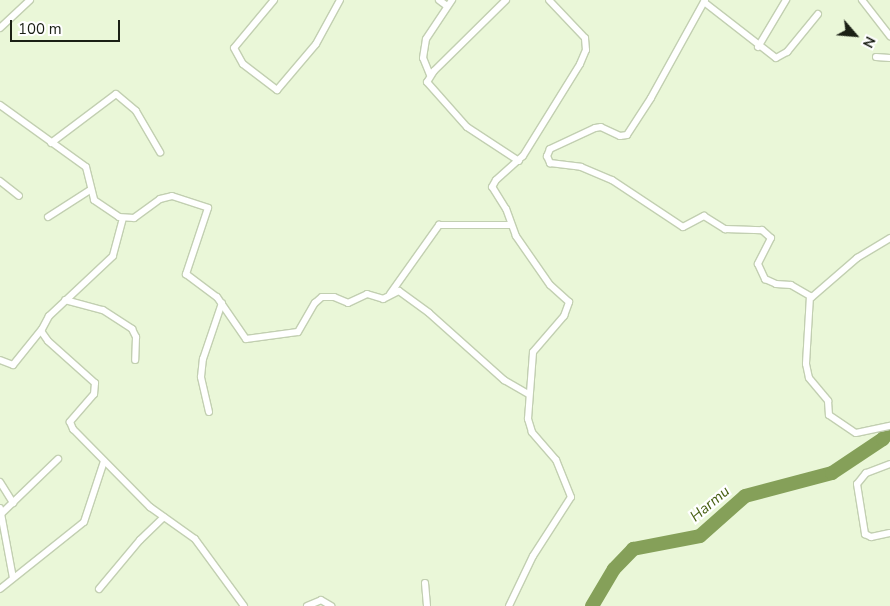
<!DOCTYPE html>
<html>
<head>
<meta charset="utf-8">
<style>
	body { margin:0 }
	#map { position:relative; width:890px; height:606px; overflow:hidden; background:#eaf7d8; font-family:"Nunito Sans",sans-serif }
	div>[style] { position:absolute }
	.river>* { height:14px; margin:-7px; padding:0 7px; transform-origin:7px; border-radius:7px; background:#85a059 }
	.roads { filter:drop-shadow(1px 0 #c2cfb1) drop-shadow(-1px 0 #c2cfb1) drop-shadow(0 1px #c2cfb1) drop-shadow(0 -1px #c2cfb1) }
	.minor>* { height:6px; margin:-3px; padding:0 3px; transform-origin:3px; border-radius:3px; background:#fff }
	span { translate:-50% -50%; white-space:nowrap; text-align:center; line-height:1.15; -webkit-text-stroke:4.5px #fff; paint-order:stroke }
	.water-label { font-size:15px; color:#486013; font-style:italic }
	.north { position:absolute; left:830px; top:10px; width:50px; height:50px; -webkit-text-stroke:4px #fff; paint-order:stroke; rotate:117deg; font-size:14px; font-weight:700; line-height:20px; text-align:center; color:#1b2015 }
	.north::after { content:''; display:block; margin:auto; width:18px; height:22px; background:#1b2015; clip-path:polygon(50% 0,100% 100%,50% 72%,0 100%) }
	.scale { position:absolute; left:10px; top:20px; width:110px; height:22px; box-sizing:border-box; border:2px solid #1b2015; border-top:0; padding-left:6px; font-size:15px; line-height:18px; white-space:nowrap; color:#1b2015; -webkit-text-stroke:4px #fff; paint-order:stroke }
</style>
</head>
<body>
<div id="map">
	<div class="river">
		<div style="left:592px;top:606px;width:43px;rotate:-59.3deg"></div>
		<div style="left:614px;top:569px;width:28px;rotate:-46deg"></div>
		<div style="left:633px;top:549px;width:68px;rotate:-11deg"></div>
		<div style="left:700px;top:536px;width:60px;rotate:-41.6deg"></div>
		<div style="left:745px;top:496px;width:90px;rotate:-14.8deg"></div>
		<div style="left:832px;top:473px;width:61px;rotate:-33.7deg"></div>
		<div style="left:883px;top:439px;width:12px;rotate:-55deg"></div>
	</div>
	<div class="roads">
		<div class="minor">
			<div style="left:274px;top:0;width:62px;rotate:129.8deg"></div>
			<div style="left:234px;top:48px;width:18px;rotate:61deg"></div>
			<div style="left:243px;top:64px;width:43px;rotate:37.4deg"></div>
			<div style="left:277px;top:90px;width:60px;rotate:-49.7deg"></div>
			<div style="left:316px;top:44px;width:50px;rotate:-61.4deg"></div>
			<div style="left:439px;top:0;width:10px;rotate:37deg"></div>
			<div style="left:506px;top:0;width:101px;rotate:135.4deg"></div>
			<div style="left:434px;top:71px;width:13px;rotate:122deg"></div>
			<div style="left:427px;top:82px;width:60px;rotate:48.4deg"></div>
			<div style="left:467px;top:127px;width:62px;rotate:33.2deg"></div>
			<div style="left:705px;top:0;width:112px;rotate:118.9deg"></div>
			<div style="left:651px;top:98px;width:44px;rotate:123deg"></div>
			<div style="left:627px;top:135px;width:7px;rotate:172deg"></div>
			<div style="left:620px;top:136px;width:21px;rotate:-155deg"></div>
			<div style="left:601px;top:127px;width:6px;rotate:171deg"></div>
			<div style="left:595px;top:128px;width:50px;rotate:155deg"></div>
			<div style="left:550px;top:149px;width:8px;rotate:113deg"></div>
			<div style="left:547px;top:156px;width:8px;rotate:67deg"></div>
			<div style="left:550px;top:163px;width:31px;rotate:7deg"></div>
			<div style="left:581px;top:167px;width:34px;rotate:23deg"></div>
			<div style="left:612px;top:180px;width:85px;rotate:33.5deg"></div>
			<div style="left:683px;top:227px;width:24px;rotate:-28deg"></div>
			<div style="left:704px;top:216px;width:25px;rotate:32deg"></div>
			<div style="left:725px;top:229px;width:37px;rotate:2deg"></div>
			<div style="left:762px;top:230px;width:12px;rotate:42deg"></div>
			<div style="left:771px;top:238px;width:29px;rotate:117deg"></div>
			<div style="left:758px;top:264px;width:17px;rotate:65deg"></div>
			<div style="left:765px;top:279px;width:12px;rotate:24deg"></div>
			<div style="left:776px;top:284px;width:15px;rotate:4deg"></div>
			<div style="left:791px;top:285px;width:24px;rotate:30deg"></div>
			<div style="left:812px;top:297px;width:60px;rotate:-40.9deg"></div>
			<div style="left:857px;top:258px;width:39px;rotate:-31deg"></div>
			<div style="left:862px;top:0;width:46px;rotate:52.1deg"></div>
			<div style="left:704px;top:2px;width:91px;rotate:37.9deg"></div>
			<div style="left:776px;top:58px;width:13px;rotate:-29deg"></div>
			<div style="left:787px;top:52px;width:49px;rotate:-50.8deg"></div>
			<div style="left:0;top:28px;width:41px;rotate:-43deg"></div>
			<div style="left:758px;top:47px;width:55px;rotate:-59.2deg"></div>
			<div style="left:876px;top:57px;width:14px;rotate:4deg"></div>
			<div style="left:430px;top:75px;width:18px;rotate:-112deg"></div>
			<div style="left:423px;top:58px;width:19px;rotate:-81deg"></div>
			<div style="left:426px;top:39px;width:47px;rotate:-56.3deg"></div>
			<div style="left:0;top:105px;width:106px;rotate:35.8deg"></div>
			<div style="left:86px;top:167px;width:34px;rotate:76deg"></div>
			<div style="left:94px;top:200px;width:30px;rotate:34deg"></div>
			<div style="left:119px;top:217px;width:15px;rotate:4deg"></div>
			<div style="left:134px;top:218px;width:32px;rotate:-36deg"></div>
			<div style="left:160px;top:199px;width:12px;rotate:-14deg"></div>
			<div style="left:172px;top:196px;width:38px;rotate:18deg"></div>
			<div style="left:208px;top:208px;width:70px;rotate:108.4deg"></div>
			<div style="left:186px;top:274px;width:39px;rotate:37deg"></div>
			<div style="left:217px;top:297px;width:51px;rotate:55.4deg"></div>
			<div style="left:246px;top:339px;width:52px;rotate:-7.7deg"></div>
			<div style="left:298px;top:332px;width:34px;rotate:-60deg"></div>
			<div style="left:315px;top:303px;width:9px;rotate:-41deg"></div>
			<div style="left:322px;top:297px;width:12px"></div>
			<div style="left:334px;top:297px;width:15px;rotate:23deg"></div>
			<div style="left:348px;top:303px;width:21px;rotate:-25deg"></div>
			<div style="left:367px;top:294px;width:17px;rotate:17deg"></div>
			<div style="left:383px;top:299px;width:18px;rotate:-27deg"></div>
			<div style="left:399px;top:291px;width:37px;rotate:36deg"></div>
			<div style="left:429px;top:313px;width:101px;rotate:41.8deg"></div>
			<div style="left:504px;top:380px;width:28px;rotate:30deg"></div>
			<div style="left:51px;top:143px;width:81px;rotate:-37deg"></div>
			<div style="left:116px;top:94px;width:26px;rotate:40deg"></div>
			<div style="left:136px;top:111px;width:48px;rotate:59.7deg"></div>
			<div style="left:0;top:181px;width:24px;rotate:38deg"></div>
			<div style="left:48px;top:217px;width:50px;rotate:-32.7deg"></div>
			<div style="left:123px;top:218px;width:39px;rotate:105deg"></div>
			<div style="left:113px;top:256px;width:88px;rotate:136.8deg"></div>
			<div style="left:49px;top:316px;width:17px;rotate:118deg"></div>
			<div style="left:41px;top:331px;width:12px;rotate:55deg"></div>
			<div style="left:48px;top:341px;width:63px;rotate:41.8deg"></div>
			<div style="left:95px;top:383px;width:11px;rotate:95deg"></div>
			<div style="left:94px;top:394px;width:37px;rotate:131deg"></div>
			<div style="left:70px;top:422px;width:8px;rotate:67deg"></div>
			<div style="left:73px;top:429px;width:110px;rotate:45.4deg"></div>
			<div style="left:150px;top:507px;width:55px;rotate:35.4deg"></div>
			<div style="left:195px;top:539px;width:83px;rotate:53.8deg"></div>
			<div style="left:390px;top:294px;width:85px;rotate:-54.6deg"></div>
			<div style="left:439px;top:225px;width:71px"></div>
			<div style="left:810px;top:296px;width:68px;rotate:93.4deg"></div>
			<div style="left:806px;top:364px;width:14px;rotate:78deg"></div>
			<div style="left:809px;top:378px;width:30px;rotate:50deg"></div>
			<div style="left:828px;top:401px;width:14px;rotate:86deg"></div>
			<div style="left:829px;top:415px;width:32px;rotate:34deg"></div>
			<div style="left:856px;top:433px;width:35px;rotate:-12deg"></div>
			<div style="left:65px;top:300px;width:39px;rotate:15deg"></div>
			<div style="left:103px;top:310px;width:35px;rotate:33deg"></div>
			<div style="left:132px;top:329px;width:9px;rotate:63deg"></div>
			<div style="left:136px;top:337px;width:23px;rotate:92deg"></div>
			<div style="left:0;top:360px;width:14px;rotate:21deg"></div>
			<div style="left:13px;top:365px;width:46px;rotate:-51.1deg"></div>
			<div style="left:209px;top:412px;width:36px;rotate:-103deg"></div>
			<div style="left:201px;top:377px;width:18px;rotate:-84deg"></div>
			<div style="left:203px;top:359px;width:59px;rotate:-71.3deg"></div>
			<div style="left:890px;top:464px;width:26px;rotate:159deg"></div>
			<div style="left:866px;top:473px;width:14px;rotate:129deg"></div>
			<div style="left:857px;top:484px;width:51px;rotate:80.9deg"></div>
			<div style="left:865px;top:534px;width:7px;rotate:27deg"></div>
			<div style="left:871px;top:537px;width:19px;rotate:-12deg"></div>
			<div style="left:0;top:482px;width:25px;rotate:58deg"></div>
			<div style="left:0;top:508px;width:71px;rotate:79.5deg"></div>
			<div style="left:2px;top:513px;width:78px;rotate:-44deg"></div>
			<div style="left:425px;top:583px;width:23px;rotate:85deg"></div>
			<div style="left:0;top:589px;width:107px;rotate:-38.6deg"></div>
			<div style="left:84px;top:522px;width:64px;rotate:-71.8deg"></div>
			<div style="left:99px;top:589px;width:64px;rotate:-50.1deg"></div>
			<div style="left:140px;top:540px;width:33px;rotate:-44deg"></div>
			<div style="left:307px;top:606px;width:15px;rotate:-23deg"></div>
			<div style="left:321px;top:600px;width:12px;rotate:31deg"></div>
			<div style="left:509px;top:606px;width:55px;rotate:-64.4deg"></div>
			<div style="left:533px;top:556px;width:70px;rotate:-57.2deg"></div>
			<div style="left:571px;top:497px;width:40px;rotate:-112deg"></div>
			<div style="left:556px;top:460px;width:37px;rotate:-131deg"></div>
			<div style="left:532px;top:432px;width:14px;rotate:-107deg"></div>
			<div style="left:528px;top:419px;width:67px;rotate:-85.7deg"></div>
			<div style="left:533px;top:352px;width:48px;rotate:-49.3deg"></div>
			<div style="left:564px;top:316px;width:15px;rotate:-70deg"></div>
			<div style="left:569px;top:302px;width:25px;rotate:-138deg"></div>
			<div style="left:550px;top:285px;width:60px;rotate:-124.8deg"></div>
			<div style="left:516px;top:236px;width:29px;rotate:-110deg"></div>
			<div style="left:506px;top:209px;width:26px;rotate:-122deg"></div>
			<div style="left:492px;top:187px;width:8px;rotate:-60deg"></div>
			<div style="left:496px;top:180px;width:36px;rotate:-42deg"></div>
			<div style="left:523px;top:156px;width:108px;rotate:-58.2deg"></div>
			<div style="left:580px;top:64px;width:15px;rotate:-67deg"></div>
			<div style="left:586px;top:50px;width:12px;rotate:-95deg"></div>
			<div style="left:585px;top:38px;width:52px;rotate:-133.5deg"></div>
		</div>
	</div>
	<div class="water-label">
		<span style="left:710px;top:504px;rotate:-40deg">Harmu</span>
	</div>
	<div class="north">N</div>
	<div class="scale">100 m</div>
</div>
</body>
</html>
